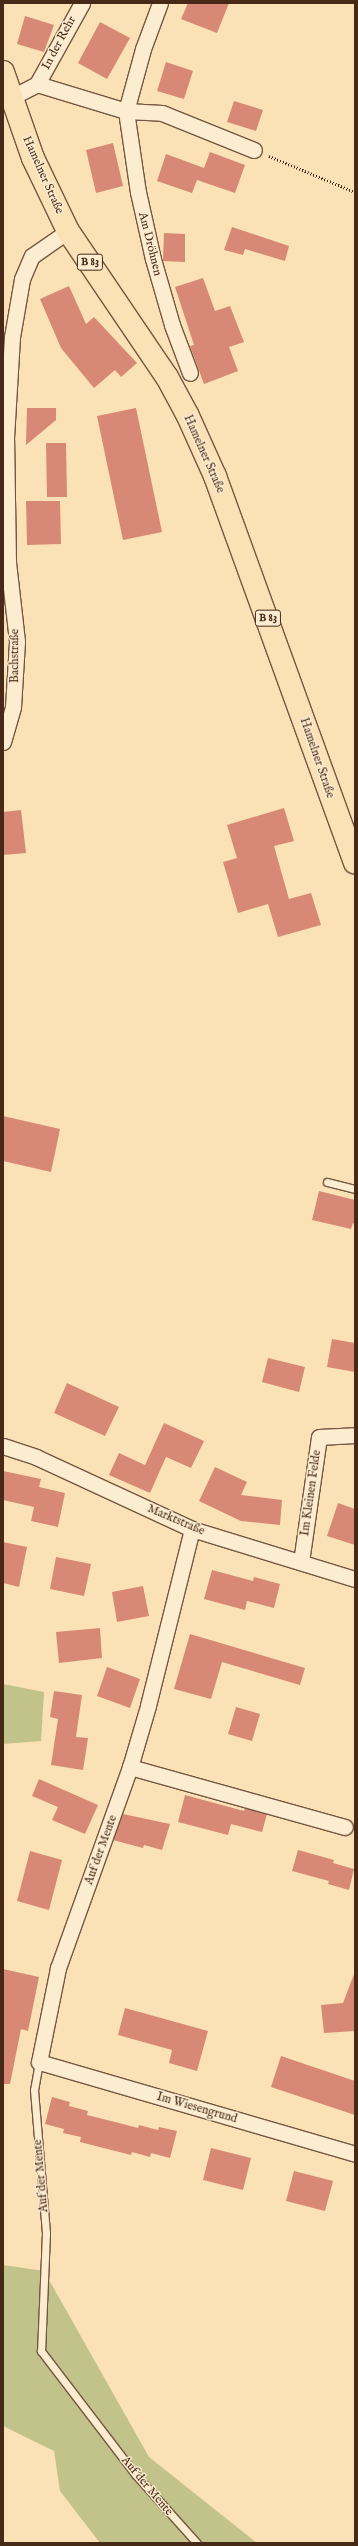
<!DOCTYPE html>
<html>
<head>
<meta charset="utf-8">
<style>
	body { margin:0 }
	#map { position:relative; width:358px; height:2546px; overflow:hidden; background:#fae2b6; font-family:"IM FELL English",serif }
	div>[style] { position:absolute }
	.green>* { inset:0; background:#c2c28b }
	.building>* { inset:0; background:#d78975 }
	.path>* { height:2.5px; margin-top:-1.25px; transform-origin:0; background:repeating-linear-gradient(90deg,#482918 0 1px,transparent 0 3px) }
	.roads { filter:drop-shadow(1px 0 #745740) drop-shadow(-1px 0 #745740) drop-shadow(0 1px #745740) drop-shadow(0 -1px #745740) }
	.service>* { height:7px; margin:-3.5px; padding:0 3.5px; transform-origin:3.5px; border-radius:3.5px; background:#fcecd0 }
	.minor>* { height:15px; margin:-7.5px; padding:0 7.5px; transform-origin:7.5px; border-radius:7.5px; background:#fcecd0 }
	.primary>* { height:22px; margin:-11px; padding:0 11px; transform-origin:11px; border-radius:11px; background:#fae2b6 }
	span { translate:-50% -50%; white-space:nowrap; text-align:center; line-height:1.15; -webkit-text-stroke:3px #fcecd0; paint-order:stroke }
	.shield-label span { padding:1px 3px; background:#fcecd0; border:1px solid; border-radius:3px; -webkit-text-stroke-width:0 }
	.shield-label { font-size:11px; color:#482918; font-weight:700 }
	.street-label { font-size:12px; color:#482918 }
	.frame { position:absolute; inset:0; border:4px solid #482918; pointer-events:none }
</style>
</head>
<body>
<div id="map">
	<div class="green">
		<div style="clip-path:polygon(3px 1684px,44px 1692px,41px 1741px,3px 1744px)"></div>
		<div style="clip-path:polygon(3px 2265px,44px 2271px,149px 2457px,257px 2543px,100px 2543px,60px 2491px,54px 2451px,3px 2426px)"></div>
	</div>
	<div class="building">
		<div style="clip-path:polygon(188px 3px,229px 3px,217px 33px,181px 19px)"></div>
		<div style="clip-path:polygon(25px 16px,54px 25px,44px 52px,17px 44px)"></div>
		<div style="clip-path:polygon(100px 22px,130px 38px,107px 79px,78px 63px)"></div>
		<div style="clip-path:polygon(166px 62px,193px 71px,184px 99px,157px 91px)"></div>
		<div style="clip-path:polygon(234px 101px,263px 110px,256px 131px,227px 122px)"></div>
		<div style="clip-path:polygon(113px 143px,123px 186px,96px 193px,86px 150px)"></div>
		<div style="clip-path:polygon(210px 152px,245px 165px,235px 193px,197px 180px,192px 193px,157px 181px,166px 154px,204px 168px)"></div>
		<div style="clip-path:polygon(232px 227px,289px 246px,285px 261px,245px 249px,243px 255px,224px 250px)"></div>
		<div style="clip-path:polygon(164px 233px,185px 234px,185px 262px,163px 261px)"></div>
		<div style="clip-path:polygon(203px 278px,215px 311px,230px 306px,244px 342px,229px 347px,238px 371px,204px 384px,190px 346px,194px 345px,175px 287px)"></div>
		<div style="clip-path:polygon(69px 286px,86px 324px,94px 317px,137px 363px,121px 377px,115px 370px,94px 388px,61px 348px,40px 299px)"></div>
		<div style="clip-path:polygon(27px 408px,56px 408px,56px 420px,26px 445px)"></div>
		<div style="clip-path:polygon(136px 408px,162px 532px,123px 540px,97px 416px)"></div>
		<div style="clip-path:polygon(46px 443px,66px 443px,67px 497px,47px 497px)"></div>
		<div style="clip-path:polygon(26px 501px,60px 501px,61px 544px,27px 545px)"></div>
		<div style="clip-path:polygon(284px 808px,294px 841px,274px 846px,289px 899px,311px 893px,321px 925px,278px 937px,268px 904px,238px 913px,223px 862px,237px 858px,227px 825px)"></div>
		<div style="clip-path:polygon(21px 810px,26px 853px,3px 855px,3px 812px)"></div>
		<div style="clip-path:polygon(3px 1116px,60px 1129px,51px 1172px,3px 1161px)"></div>
		<div style="clip-path:polygon(319px 1191px,355px 1200px,355px 1224px,353px 1223px,351px 1229px,312px 1220px)"></div>
		<div style="clip-path:polygon(332px 1339px,355px 1343px,355px 1372px,327px 1367px)"></div>
		<div style="clip-path:polygon(268px 1358px,305px 1367px,299px 1392px,262px 1382px)"></div>
		<div style="clip-path:polygon(67px 1383px,119px 1407px,105px 1436px,54px 1413px)"></div>
		<div style="clip-path:polygon(164px 1423px,204px 1441px,191px 1468px,166px 1457px,150px 1493px,109px 1475px,119px 1453px,145px 1465px)"></div>
		<div style="clip-path:polygon(215px 1467px,247px 1482px,241px 1495px,282px 1500px,280px 1525px,241px 1521px,199px 1501px)"></div>
		<div style="clip-path:polygon(3px 1471px,41px 1479px,39px 1487px,65px 1493px,58px 1527px,31px 1521px,34px 1507px,3px 1500px)"></div>
		<div style="clip-path:polygon(338px 1503px,355px 1509px,355px 1545px,327px 1536px)"></div>
		<div style="clip-path:polygon(3px 1542px,27px 1547px,19px 1587px,3px 1583px)"></div>
		<div style="clip-path:polygon(56px 1557px,91px 1564px,84px 1596px,50px 1589px)"></div>
		<div style="clip-path:polygon(212px 1570px,253px 1581px,254px 1577px,280px 1584px,274px 1608px,247px 1601px,245px 1610px,204px 1599px)"></div>
		<div style="clip-path:polygon(143px 1586px,149px 1616px,117px 1622px,112px 1592px)"></div>
		<div style="clip-path:polygon(100px 1628px,102px 1658px,59px 1663px,56px 1632px)"></div>
		<div style="clip-path:polygon(190px 1634px,305px 1668px,300px 1685px,222px 1662px,211px 1699px,174px 1689px)"></div>
		<div style="clip-path:polygon(107px 1667px,140px 1679px,130px 1708px,97px 1696px)"></div>
		<div style="clip-path:polygon(54px 1691px,82px 1695px,76px 1737px,88px 1738px,83px 1770px,51px 1765px,58px 1719px,50px 1717px)"></div>
		<div style="clip-path:polygon(236px 1707px,260px 1714px,252px 1741px,228px 1734px)"></div>
		<div style="clip-path:polygon(39px 1779px,98px 1805px,85px 1834px,52px 1820px,58px 1807px,32px 1796px)"></div>
		<div style="clip-path:polygon(185px 1795px,244px 1811px,245px 1808px,267px 1814px,262px 1832px,231px 1824px,228px 1835px,178px 1822px)"></div>
		<div style="clip-path:polygon(123px 1814px,170px 1824px,162px 1850px,144px 1845px,143px 1848px,113px 1840px)"></div>
		<div style="clip-path:polygon(298px 1850px,334px 1860px,333px 1863px,354px 1869px,349px 1890px,328px 1884px,329px 1881px,292px 1871px)"></div>
		<div style="clip-path:polygon(30px 1851px,62px 1860px,49px 1910px,17px 1901px)"></div>
		<div style="clip-path:polygon(3px 1969px,39px 1977px,28px 2031px,21px 2029px,10px 2084px,3px 2084px)"></div>
		<div style="clip-path:polygon(354px 1974px,355px 2031px,324px 2033px,321px 2005px,343px 2003px)"></div>
		<div style="clip-path:polygon(125px 2008px,208px 2031px,197px 2071px,169px 2063px,172px 2050px,118px 2035px)"></div>
		<div style="clip-path:polygon(281px 2056px,355px 2081px,355px 2115px,271px 2087px)"></div>
		<div style="clip-path:polygon(52px 2097px,70px 2102px,69px 2106px,88px 2111px,87px 2115px,119px 2123px,138px 2128px,139px 2125px,158px 2130px,159px 2127px,177px 2131px,170px 2158px,151px 2153px,150px 2157px,132px 2152px,131px 2155px,80px 2142px,81px 2137px,63px 2133px,64px 2129px,45px 2124px)"></div>
		<div style="clip-path:polygon(211px 2148px,251px 2158px,243px 2190px,203px 2180px)"></div>
		<div style="clip-path:polygon(294px 2171px,333px 2181px,325px 2211px,286px 2201px)"></div>
	</div>
	<div class="path">
		<div style="left:269px;top:156px;width:93px;rotate:22.7deg"></div>
	</div>
	<div class="roads">
		<div class="service">
			<div style="left:327px;top:1182px;width:29px;rotate:14deg"></div>
			<div style="left:39px;top:2062px;width:28px;rotate:100deg"></div>
			<div style="left:34px;top:2090px;width:144px;rotate:85.2deg"></div>
			<div style="left:46px;top:2233px;width:118px;rotate:92.4deg"></div>
			<div style="left:41px;top:2351px;width:155px;rotate:52.6deg"></div>
			<div style="left:135px;top:2474px;width:93px;rotate:48.1deg"></div>
		</div>
		<div class="minor">
			<div style="left:160px;top:3px;width:49px;rotate:110.3deg"></div>
			<div style="left:143px;top:49px;width:64px;rotate:105.3deg"></div>
			<div style="left:126px;top:111px;width:82px;rotate:81.6deg"></div>
			<div style="left:138px;top:192px;width:69px;rotate:77.4deg"></div>
			<div style="left:153px;top:259px;width:69px;rotate:73.9deg"></div>
			<div style="left:172px;top:325px;width:51px;rotate:69.4deg"></div>
			<div style="left:37px;top:84px;width:93px;rotate:16.9deg"></div>
			<div style="left:126px;top:111px;width:36px;rotate:3deg"></div>
			<div style="left:162px;top:113px;width:99px;rotate:21.9deg"></div>
			<div style="left:37px;top:84px;width:93px;rotate:-60.9deg"></div>
			<div style="left:12px;top:97px;width:28px;rotate:-27deg"></div>
			<div style="left:3px;top:742px;width:36px;rotate:-74deg"></div>
			<div style="left:13px;top:707px;width:66px;rotate:-86.5deg"></div>
			<div style="left:17px;top:641px;width:80px;rotate:-96.5deg"></div>
			<div style="left:8px;top:562px;width:124px;rotate:-90.9deg"></div>
			<div style="left:6px;top:438px;width:101px;rotate:-86.6deg"></div>
			<div style="left:12px;top:337px;width:59px;rotate:-80.2deg"></div>
			<div style="left:22px;top:279px;width:25px;rotate:-67deg"></div>
			<div style="left:32px;top:256px;width:44px;rotate:-34.8deg"></div>
			<div style="left:3px;top:1446px;width:35px;rotate:18deg"></div>
			<div style="left:36px;top:1457px;width:172px;rotate:24.8deg"></div>
			<div style="left:192px;top:1529px;width:170px;rotate:17.1deg"></div>
			<div style="left:192px;top:1529px;width:182px;rotate:104deg"></div>
			<div style="left:148px;top:1706px;width:64px;rotate:106.4deg"></div>
			<div style="left:130px;top:1767px;width:214px;rotate:109.7deg"></div>
			<div style="left:58px;top:1968px;width:96px;rotate:101.4deg"></div>
			<div style="left:39px;top:2062px;width:329px;rotate:16.2deg"></div>
			<div style="left:301px;top:1562px;width:126px;rotate:-81.8deg"></div>
			<div style="left:319px;top:1437px;width:36px;rotate:-3deg"></div>
			<div style="left:130px;top:1767px;width:223px;rotate:15.6deg"></div>
		</div>
		<div class="primary">
			<div style="left:3px;top:72px;width:91px;rotate:70.8deg"></div>
			<div style="left:33px;top:158px;width:81px;rotate:64.4deg"></div>
			<div style="left:68px;top:231px;width:176px;rotate:55.9deg"></div>
			<div style="left:167px;top:377px;width:44px;rotate:61.7deg"></div>
			<div style="left:188px;top:416px;width:66px;rotate:65.8deg"></div>
			<div style="left:215px;top:476px;width:411px;rotate:70.1deg"></div>
		</div>
	</div>
	<div class="shield-label">
		<span style="left:90px;top:262px">B 83</span>
		<span style="left:268px;top:618px">B 83</span>
	</div>
	<div class="street-label">
		<span style="left:59px;top:43px;rotate:-62deg">In der Rehr</span>
		<span style="left:43px;top:175px;rotate:66deg">Hamelner Straße</span>
		<span style="left:150px;top:244px;rotate:76deg">Am Dröhnen</span>
		<span style="left:204px;top:454px;rotate:66deg">Hamelner Straße</span>
		<span style="left:15px;top:656px;rotate:-90deg">Bachstraße</span>
		<span style="left:317px;top:758px;rotate:71deg">Hamelner Straße</span>
		<span style="left:311px;top:1493px;rotate:-82deg">Im Kleinen Felde</span>
		<span style="left:176px;top:1520px;rotate:23deg">Marktstraße</span>
		<span style="left:101px;top:1850px;rotate:-70deg">Auf der Mente</span>
		<span style="left:197px;top:2108px;rotate:16deg">Im Wiesengrund</span>
		<span style="left:41px;top:2176px;rotate:-95deg">Auf der Mente</span>
		<span style="left:147px;top:2486px;rotate:50deg">Auf der Mente</span>
	</div>
	<div class="frame"></div>
</div>
</body>
</html>
